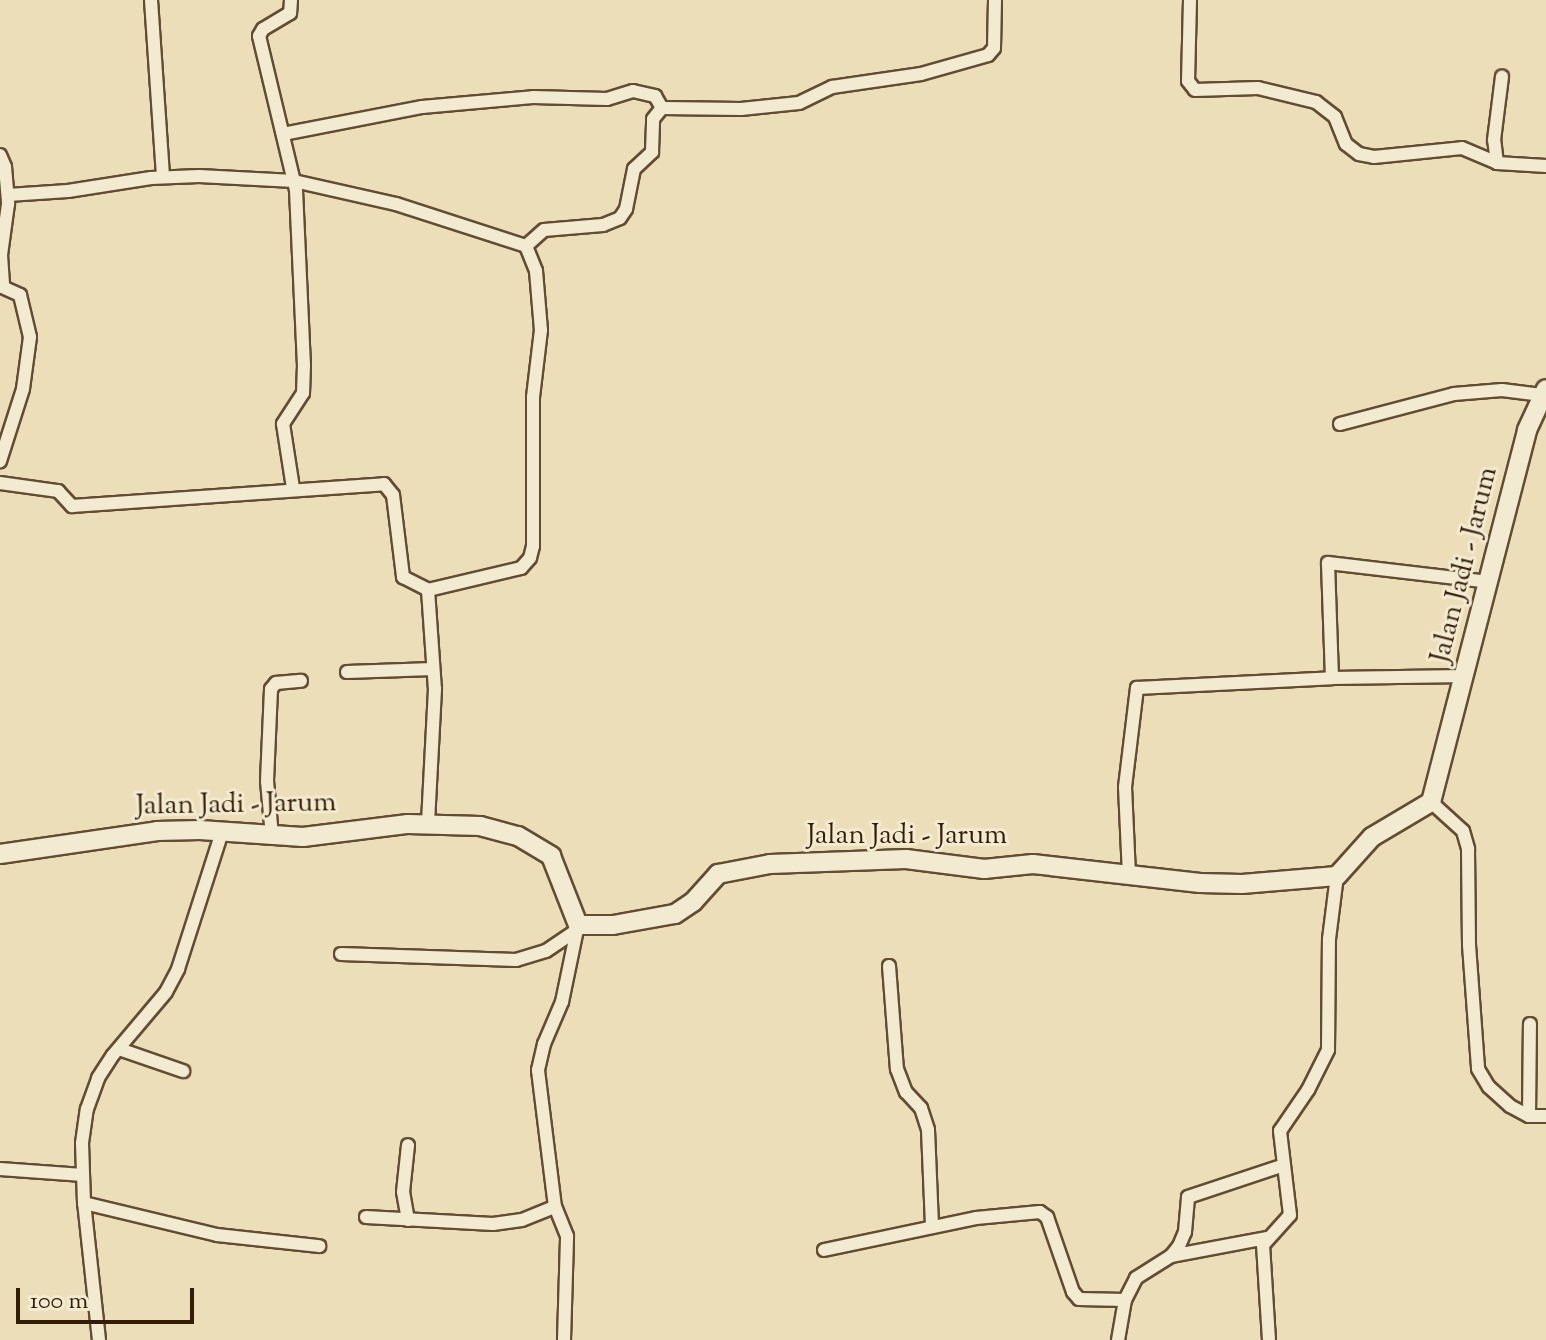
<!DOCTYPE html>
<html>
<head>
<meta charset="utf-8">
<style>
	body { margin:0 }
	#map { position:relative; width:1546px; height:1340px; overflow:hidden; background:#eddeba; font-family:"Sorts Mill Goudy",serif }
	div>[style] { position:absolute }
	.roads { filter:drop-shadow(2px 0 #624d33) drop-shadow(-2px 0 #624d33) drop-shadow(0 2px #624d33) drop-shadow(0 -2px #624d33) }
	.street>* { height:12px; margin:-6px; padding:0 6px; transform-origin:6px; border-radius:6px; background:#f3ead2 }
	.secondary>* { height:18px; margin:-9px; padding:0 9px; transform-origin:9px; border-radius:9px; background:#f3ead2 }
	span { translate:-50% -50%; white-space:nowrap; text-align:center; line-height:1.15; -webkit-text-stroke:6px #f3ead2; paint-order:stroke }
	.street-label { font-size:28px; color:#341d06 }
	.scale { position:absolute; left:16px; top:1288px; width:178px; height:36px; box-sizing:border-box; border:4px solid #341d06; border-top:0; padding-left:10px; font-size:24px; line-height:28px; white-space:nowrap; color:#341d06; -webkit-text-stroke:6px #f3ead2; paint-order:stroke }
</style>
</head>
<body>
<div id="map">
	<div class="roads">
		<div class="street">
			<div style="left:151px;top:0;width:177px;rotate:86.1deg"></div>
			<div style="left:291px;top:0;width:13px;rotate:94deg"></div>
			<div style="left:290px;top:13px;width:31px;rotate:149deg"></div>
			<div style="left:263px;top:29px;width:8px;rotate:120deg"></div>
			<div style="left:259px;top:36px;width:158px;rotate:76.5deg"></div>
			<div style="left:296px;top:190px;width:175px;rotate:87.4deg"></div>
			<div style="left:304px;top:365px;width:28px;rotate:92deg"></div>
			<div style="left:303px;top:393px;width:37px;rotate:123deg"></div>
			<div style="left:283px;top:424px;width:65px;rotate:81.1deg"></div>
			<div style="left:1190px;top:0;width:81px;rotate:91.4deg"></div>
			<div style="left:1188px;top:81px;width:11px;rotate:52deg"></div>
			<div style="left:1195px;top:90px;width:63px;rotate:-1.8deg"></div>
			<div style="left:1258px;top:88px;width:60px;rotate:13.6deg"></div>
			<div style="left:1316px;top:102px;width:24px;rotate:38deg"></div>
			<div style="left:1335px;top:117px;width:29px;rotate:68deg"></div>
			<div style="left:1346px;top:144px;width:16px;rotate:38deg"></div>
			<div style="left:1359px;top:154px;width:15px;rotate:11deg"></div>
			<div style="left:1374px;top:157px;width:88px;rotate:-5.8deg"></div>
			<div style="left:1462px;top:148px;width:38px;rotate:23deg"></div>
			<div style="left:1497px;top:163px;width:49px;rotate:3.5deg"></div>
			<div style="left:283px;top:134px;width:142px;rotate:-11deg"></div>
			<div style="left:422px;top:107px;width:111px;rotate:-5.1deg"></div>
			<div style="left:533px;top:97px;width:74px;rotate:1.5deg"></div>
			<div style="left:607px;top:99px;width:27px;rotate:-17deg"></div>
			<div style="left:633px;top:91px;width:23px;rotate:13deg"></div>
			<div style="left:655px;top:96px;width:14px;rotate:60deg"></div>
			<div style="left:0;top:155px;width:13px;rotate:67deg"></div>
			<div style="left:5px;top:167px;width:37px;rotate:85deg"></div>
			<div style="left:8px;top:204px;width:51px;rotate:97.8deg"></div>
			<div style="left:1px;top:255px;width:32px;rotate:86deg"></div>
			<div style="left:1497px;top:163px;width:23px;rotate:-97deg"></div>
			<div style="left:1494px;top:140px;width:64px;rotate:-82.8deg"></div>
			<div style="left:8px;top:195px;width:60px;rotate:-3.8deg"></div>
			<div style="left:68px;top:191px;width:84px;rotate:-8.9deg"></div>
			<div style="left:151px;top:178px;width:48px;rotate:-2.4deg"></div>
			<div style="left:199px;top:176px;width:95px;rotate:3deg"></div>
			<div style="left:294px;top:181px;width:105px;rotate:12.7deg"></div>
			<div style="left:396px;top:204px;width:137px;rotate:17.9deg"></div>
			<div style="left:526px;top:246px;width:27px;rotate:68deg"></div>
			<div style="left:536px;top:271px;width:59px;rotate:85.2deg"></div>
			<div style="left:541px;top:330px;width:67px;rotate:96.8deg"></div>
			<div style="left:533px;top:397px;width:149px;rotate:90deg"></div>
			<div style="left:533px;top:546px;width:12px;rotate:104deg"></div>
			<div style="left:530px;top:558px;width:13px;rotate:132deg"></div>
			<div style="left:521px;top:568px;width:96px;rotate:166.7deg"></div>
			<div style="left:428px;top:590px;width:99px;rotate:86deg"></div>
			<div style="left:435px;top:689px;width:135px;rotate:93deg"></div>
			<div style="left:526px;top:246px;width:24px;rotate:-42deg"></div>
			<div style="left:544px;top:230px;width:59px;rotate:-4.8deg"></div>
			<div style="left:603px;top:225px;width:18px;rotate:-22deg"></div>
			<div style="left:620px;top:218px;width:11px;rotate:-56deg"></div>
			<div style="left:626px;top:209px;width:41px;rotate:-78.7deg"></div>
			<div style="left:634px;top:169px;width:25px;rotate:-43deg"></div>
			<div style="left:652px;top:152px;width:33px;rotate:-88deg"></div>
			<div style="left:653px;top:119px;width:14px;rotate:-51deg"></div>
			<div style="left:662px;top:108px;width:79px;rotate:0.7deg"></div>
			<div style="left:741px;top:109px;width:58px;rotate:-5.9deg"></div>
			<div style="left:799px;top:103px;width:37px;rotate:-26deg"></div>
			<div style="left:832px;top:87px;width:90px;rotate:-8.3deg"></div>
			<div style="left:921px;top:74px;width:70px;rotate:-15.8deg"></div>
			<div style="left:988px;top:55px;width:9px;rotate:-49deg"></div>
			<div style="left:994px;top:48px;width:48px;rotate:-88.8deg"></div>
			<div style="left:0;top:286px;width:22px;rotate:24deg"></div>
			<div style="left:20px;top:295px;width:43px;rotate:76.6deg"></div>
			<div style="left:30px;top:337px;width:52px;rotate:97.7deg"></div>
			<div style="left:23px;top:389px;width:76px;rotate:107.7deg"></div>
			<div style="left:1340px;top:424px;width:118px;rotate:-14.7deg"></div>
			<div style="left:1454px;top:394px;width:48px;rotate:-4.8deg"></div>
			<div style="left:1502px;top:390px;width:40px;rotate:7.1deg"></div>
			<div style="left:0;top:483px;width:59px;rotate:7.9deg"></div>
			<div style="left:58px;top:491px;width:21px;rotate:47deg"></div>
			<div style="left:72px;top:506px;width:313px;rotate:-4deg"></div>
			<div style="left:384px;top:484px;width:14px;rotate:51deg"></div>
			<div style="left:393px;top:495px;width:83px;rotate:83deg"></div>
			<div style="left:403px;top:577px;width:28px;rotate:27deg"></div>
			<div style="left:347px;top:672px;width:86px;rotate:-2deg"></div>
			<div style="left:1332px;top:678px;width:115px;rotate:-92deg"></div>
			<div style="left:1328px;top:563px;width:162px;rotate:6.7deg"></div>
			<div style="left:1431px;top:802px;width:43px;rotate:42.2deg"></div>
			<div style="left:1463px;top:831px;width:19px;rotate:74deg"></div>
			<div style="left:1468px;top:849px;width:96px;rotate:89.4deg"></div>
			<div style="left:1469px;top:945px;width:124px;rotate:85.8deg"></div>
			<div style="left:1478px;top:1069px;width:21px;rotate:59deg"></div>
			<div style="left:1489px;top:1087px;width:28px;rotate:42deg"></div>
			<div style="left:1510px;top:1106px;width:21px;rotate:28deg"></div>
			<div style="left:1529px;top:1116px;width:17px"></div>
			<div style="left:272px;top:836px;width:55px;rotate:-95.2deg"></div>
			<div style="left:267px;top:781px;width:92px;rotate:-87.5deg"></div>
			<div style="left:271px;top:689px;width:8px;rotate:-50deg"></div>
			<div style="left:276px;top:683px;width:25px;rotate:-5deg"></div>
			<div style="left:1129px;top:875px;width:88px;rotate:-92.6deg"></div>
			<div style="left:1125px;top:787px;width:100px;rotate:-83.1deg"></div>
			<div style="left:1137px;top:688px;width:195px;rotate:-2.9deg"></div>
			<div style="left:1332px;top:678px;width:134px;rotate:-0.9deg"></div>
			<div style="left:341px;top:954px;width:175px;rotate:2deg"></div>
			<div style="left:516px;top:960px;width:31px;rotate:-17deg"></div>
			<div style="left:546px;top:951px;width:37px;rotate:-34deg"></div>
			<div style="left:889px;top:966px;width:103px;rotate:85.6deg"></div>
			<div style="left:897px;top:1069px;width:25px;rotate:69deg"></div>
			<div style="left:906px;top:1092px;width:22px;rotate:47deg"></div>
			<div style="left:921px;top:1108px;width:23px;rotate:72deg"></div>
			<div style="left:928px;top:1130px;width:97px;rotate:87.6deg"></div>
			<div style="left:119px;top:1049px;width:68px;rotate:19deg"></div>
			<div style="left:1529px;top:1116px;width:92px;rotate:-89.4deg"></div>
			<div style="left:0;top:1169px;width:83px;rotate:4.1deg"></div>
			<div style="left:84px;top:1203px;width:137px;rotate:13.5deg"></div>
			<div style="left:217px;top:1235px;width:103px;rotate:6.2deg"></div>
			<div style="left:366px;top:1217px;width:127px;rotate:3.2deg"></div>
			<div style="left:493px;top:1224px;width:29px;rotate:-8deg"></div>
			<div style="left:522px;top:1220px;width:35px;rotate:-22deg"></div>
			<div style="left:408px;top:1220px;width:28px;rotate:-100deg"></div>
			<div style="left:403px;top:1192px;width:47px;rotate:-83.9deg"></div>
			<div style="left:824px;top:1250px;width:155px;rotate:-11.9deg"></div>
			<div style="left:976px;top:1218px;width:64px;rotate:-5.4deg"></div>
			<div style="left:1040px;top:1212px;width:9px;rotate:36deg"></div>
			<div style="left:1047px;top:1217px;width:79px;rotate:70.9deg"></div>
			<div style="left:1073px;top:1292px;width:9px;rotate:49deg"></div>
			<div style="left:1079px;top:1299px;width:46px;rotate:1.2deg"></div>
			<div style="left:1125px;top:1300px;width:41px;rotate:99.9deg"></div>
			<div style="left:1171px;top:1256px;width:98px;rotate:-10.6deg"></div>
			<div style="left:1125px;top:1300px;width:25px;rotate:-63deg"></div>
			<div style="left:1136px;top:1278px;width:41px;rotate:-32.2deg"></div>
			<div style="left:1171px;top:1256px;width:13px;rotate:-51deg"></div>
			<div style="left:1179px;top:1246px;width:15px;rotate:-67deg"></div>
			<div style="left:1185px;top:1232px;width:35px;rotate:-85deg"></div>
			<div style="left:1188px;top:1197px;width:101px;rotate:-18.4deg"></div>
			<div style="left:99px;top:1340px;width:138px;rotate:-96.2deg"></div>
			<div style="left:84px;top:1203px;width:60px;rotate:-91.9deg"></div>
			<div style="left:82px;top:1143px;width:34px;rotate:-82deg"></div>
			<div style="left:87px;top:1109px;width:33px;rotate:-70deg"></div>
			<div style="left:98px;top:1078px;width:27px;rotate:-57deg"></div>
			<div style="left:113px;top:1055px;width:82px;rotate:-49.9deg"></div>
			<div style="left:166px;top:992px;width:26px;rotate:-62deg"></div>
			<div style="left:178px;top:969px;width:144px;rotate:-72.2deg"></div>
			<div style="left:564px;top:1340px;width:104px;rotate:-88.3deg"></div>
			<div style="left:567px;top:1236px;width:31px;rotate:-112deg"></div>
			<div style="left:555px;top:1207px;width:138px;rotate:-97.1deg"></div>
			<div style="left:538px;top:1070px;width:27px;rotate:-77deg"></div>
			<div style="left:544px;top:1044px;width:46px;rotate:-66.8deg"></div>
			<div style="left:562px;top:1002px;width:79px;rotate:-78.3deg"></div>
			<div style="left:1269px;top:1340px;width:95px;rotate:-93.6deg"></div>
			<div style="left:1263px;top:1245px;width:40px;rotate:-48deg"></div>
			<div style="left:1290px;top:1215px;width:85px;rotate:-96.8deg"></div>
			<div style="left:1280px;top:1131px;width:50px;rotate:-55.7deg"></div>
			<div style="left:1308px;top:1090px;width:45px;rotate:-63.4deg"></div>
			<div style="left:1328px;top:1050px;width:111px;rotate:-89.5deg"></div>
			<div style="left:1329px;top:939px;width:64px;rotate:-82.8deg"></div>
		</div>
		<div class="secondary">
			<div style="left:0;top:854px;width:159px;rotate:-8.3deg"></div>
			<div style="left:157px;top:831px;width:43px;rotate:-1.3deg"></div>
			<div style="left:200px;top:830px;width:103px;rotate:3.9deg"></div>
			<div style="left:303px;top:837px;width:106px;rotate:-7.1deg"></div>
			<div style="left:408px;top:824px;width:72px;rotate:1.6deg"></div>
			<div style="left:480px;top:826px;width:39px;rotate:15deg"></div>
			<div style="left:518px;top:836px;width:39px;rotate:31deg"></div>
			<div style="left:551px;top:856px;width:74px;rotate:68.6deg"></div>
			<div style="left:578px;top:925px;width:35px"></div>
			<div style="left:613px;top:925px;width:63px;rotate:-10.1deg"></div>
			<div style="left:675px;top:914px;width:22px;rotate:-34deg"></div>
			<div style="left:693px;top:902px;width:38px;rotate:-48deg"></div>
			<div style="left:718px;top:874px;width:53px;rotate:-10.9deg"></div>
			<div style="left:770px;top:864px;width:136px;rotate:-2.1deg"></div>
			<div style="left:906px;top:859px;width:79px;rotate:7.3deg"></div>
			<div style="left:984px;top:869px;width:49px;rotate:-5.8deg"></div>
			<div style="left:1033px;top:864px;width:168px;rotate:6.5deg"></div>
			<div style="left:1200px;top:883px;width:42px;rotate:1.4deg"></div>
			<div style="left:1242px;top:884px;width:95px;rotate:-4.8deg"></div>
			<div style="left:1337px;top:876px;width:52px;rotate:-48.1deg"></div>
			<div style="left:1372px;top:837px;width:69px;rotate:-30.7deg"></div>
			<div style="left:1431px;top:802px;width:384px;rotate:-75.5deg"></div>
			<div style="left:1527px;top:430px;width:45px;rotate:-65.1deg"></div>
		</div>
	</div>
	<div class="street-label">
		<span style="left:1465px;top:565px;rotate:-76deg">Jalan Jadi - Jarum</span>
		<span style="left:236px;top:805px;rotate:-1deg">Jalan Jadi - Jarum</span>
		<span style="left:907px;top:836px">Jalan Jadi - Jarum</span>
	</div>
	<div class="scale">100 m</div>
</div>
</body>
</html>
